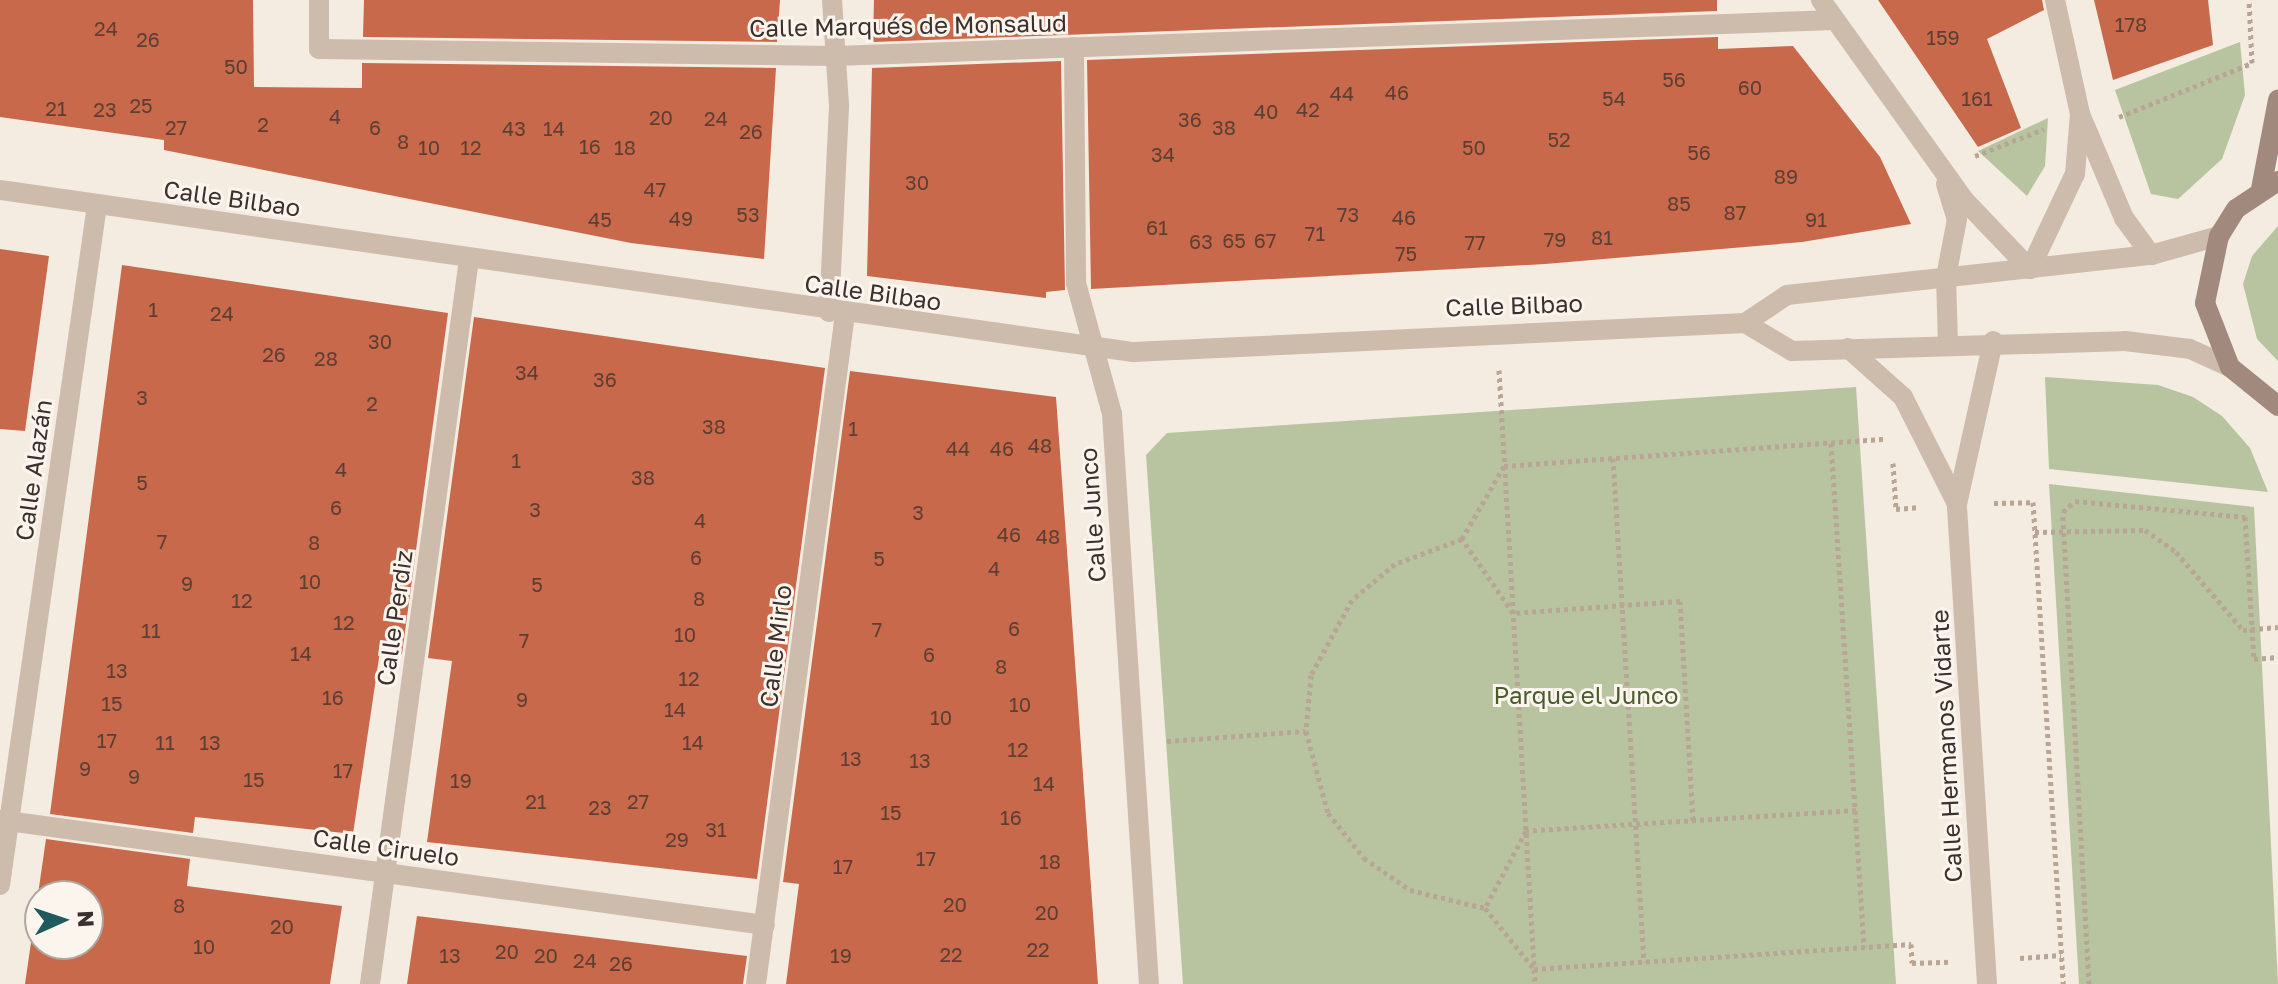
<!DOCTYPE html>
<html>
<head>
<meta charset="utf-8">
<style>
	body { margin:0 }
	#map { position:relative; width:2278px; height:984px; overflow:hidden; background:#f4ebe1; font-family:"Golos Text",sans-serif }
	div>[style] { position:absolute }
	.green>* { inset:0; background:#b8c4a0 }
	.building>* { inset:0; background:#c8694b }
	.path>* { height:5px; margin-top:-2.5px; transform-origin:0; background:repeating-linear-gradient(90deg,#b9a596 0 4px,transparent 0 8px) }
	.street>* { height:20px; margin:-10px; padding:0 10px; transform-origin:10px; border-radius:10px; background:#cdbbac }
	.secondary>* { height:20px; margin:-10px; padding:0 10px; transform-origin:10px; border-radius:10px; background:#a18a7d }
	span { translate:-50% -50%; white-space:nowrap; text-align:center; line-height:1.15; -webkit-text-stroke:6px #fbf5ee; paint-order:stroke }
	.number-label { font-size:20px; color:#5e3e33 }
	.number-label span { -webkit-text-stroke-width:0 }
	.street-label { font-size:24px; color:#3b302b }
	.park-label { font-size:24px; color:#4a5a2e }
	.north { position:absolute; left:24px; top:880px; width:80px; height:80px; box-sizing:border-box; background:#fbf5ee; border:2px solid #aea6a0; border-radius:50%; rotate:87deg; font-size:22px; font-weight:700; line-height:32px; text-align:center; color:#3b302b }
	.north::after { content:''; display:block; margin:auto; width:28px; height:36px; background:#1f5a5e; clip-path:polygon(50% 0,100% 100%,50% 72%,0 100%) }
</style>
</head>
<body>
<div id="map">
	<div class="green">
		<div style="clip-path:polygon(2240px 42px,2245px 95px,2222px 159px,2178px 199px,2151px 194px,2115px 90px)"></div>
		<div style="clip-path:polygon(2048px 118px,2045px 166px,2027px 196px,1978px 151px)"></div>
		<div style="clip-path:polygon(2278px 226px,2278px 361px,2257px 339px,2243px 284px,2252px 256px)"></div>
		<div style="clip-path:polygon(2045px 377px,2158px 385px,2193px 397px,2222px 416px,2250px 448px,2268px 492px,2049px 469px)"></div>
		<div style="clip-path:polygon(1856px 387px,1896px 984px,1183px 984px,1146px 455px,1167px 433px)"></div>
		<div style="clip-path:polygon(2049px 484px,2254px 507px,2278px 984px,2079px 984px)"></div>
	</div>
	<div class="building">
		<div style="clip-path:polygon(0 0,253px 0,254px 87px,362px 88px,362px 63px,776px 68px,764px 259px,631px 243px,164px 150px,164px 140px,0 117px)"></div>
		<div style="clip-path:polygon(364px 0,780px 0,777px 42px,363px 37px)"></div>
		<div style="clip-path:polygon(874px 0,1717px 0,1717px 11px,873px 42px)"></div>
		<div style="clip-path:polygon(1878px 0,2042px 0,2044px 10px,1987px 39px,2021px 128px,1978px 147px)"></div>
		<div style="clip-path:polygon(2094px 0,2208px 0,2213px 45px,2113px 80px)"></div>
		<div style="clip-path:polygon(1718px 37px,1718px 49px,1793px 46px,1880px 157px,1911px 224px,1802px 242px,1545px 264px,1091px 289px,1087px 60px)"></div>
		<div style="clip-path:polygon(1061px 61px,1065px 290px,1046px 292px,1046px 298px,867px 276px,872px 68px)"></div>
		<div style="clip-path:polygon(0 249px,49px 256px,25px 431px,0 429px)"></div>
		<div style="clip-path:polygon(122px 265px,448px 313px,402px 654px,380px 651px,353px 834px,195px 817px,193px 833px,50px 814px)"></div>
		<div style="clip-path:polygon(474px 317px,825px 368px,757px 879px,427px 842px,452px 661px,428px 658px)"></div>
		<div style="clip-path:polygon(850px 371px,1056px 397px,1098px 984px,786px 984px,799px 884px,783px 882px)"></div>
		<div style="clip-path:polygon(evenodd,46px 839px,190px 859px,187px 886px,342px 906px,330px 984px,25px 984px,46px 839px,40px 896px,88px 896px,88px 944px,40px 944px,40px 896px)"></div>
		<div style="clip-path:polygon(417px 916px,747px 956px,743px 984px,407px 984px)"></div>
	</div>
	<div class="path">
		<div style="left:2119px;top:117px;width:144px;rotate:-22.1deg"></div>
		<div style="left:2252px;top:63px;width:63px;rotate:-92.7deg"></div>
		<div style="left:1975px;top:156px;width:74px;rotate:-21.4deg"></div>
		<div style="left:1499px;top:370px;width:615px;rotate:86.64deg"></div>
		<div style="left:1831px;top:443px;width:505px;rotate:86.25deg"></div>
		<div style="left:1613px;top:458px;width:505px;rotate:86.48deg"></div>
		<div style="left:1893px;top:463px;width:46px;rotate:86.3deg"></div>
		<div style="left:1896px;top:509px;width:24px;rotate:-5deg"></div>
		<div style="left:1994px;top:503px;width:39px;rotate:-1deg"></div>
		<div style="left:2033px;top:502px;width:483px;rotate:86.4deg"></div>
		<div style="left:2035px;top:532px;width:110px;rotate:-1deg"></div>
		<div style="left:2145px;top:530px;width:38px;rotate:35deg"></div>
		<div style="left:2176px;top:552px;width:103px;rotate:49.3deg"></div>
		<div style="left:2243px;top:630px;width:35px;rotate:-5deg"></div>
		<div style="left:1462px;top:539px;width:72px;rotate:159.5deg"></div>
		<div style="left:1395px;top:564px;width:56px;rotate:140.1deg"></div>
		<div style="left:1352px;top:600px;width:85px;rotate:118.7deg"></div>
		<div style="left:1311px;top:675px;width:56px;rotate:95.1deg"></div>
		<div style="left:1306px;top:731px;width:85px;rotate:75deg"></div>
		<div style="left:1328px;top:813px;width:58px;rotate:51.3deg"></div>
		<div style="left:1364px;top:858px;width:56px;rotate:34.8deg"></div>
		<div style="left:1410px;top:890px;width:77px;rotate:13.5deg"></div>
		<div style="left:1167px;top:741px;width:139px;rotate:-4.1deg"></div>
		<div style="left:1856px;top:810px;width:331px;rotate:176.4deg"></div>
		<div style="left:1526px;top:831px;width:87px;rotate:118deg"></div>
		<div style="left:1485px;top:908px;width:78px;rotate:51.2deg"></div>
		<div style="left:1534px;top:969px;width:378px;rotate:-3.8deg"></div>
		<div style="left:1911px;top:944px;width:19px;rotate:87deg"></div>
		<div style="left:1912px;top:963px;width:38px;rotate:-2deg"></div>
		<div style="left:1693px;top:820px;width:219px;rotate:-93.4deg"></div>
		<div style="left:1680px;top:601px;width:167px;rotate:175.9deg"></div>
		<div style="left:1513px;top:613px;width:90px;rotate:-124.6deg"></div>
		<div style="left:1462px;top:539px;width:84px;rotate:-60.1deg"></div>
		<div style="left:1504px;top:466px;width:382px;rotate:-4.1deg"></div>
		<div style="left:2020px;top:958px;width:41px;rotate:-4.2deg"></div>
		<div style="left:2089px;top:984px;width:473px;rotate:-93.2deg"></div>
		<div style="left:2063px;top:512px;width:16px;rotate:-43deg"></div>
		<div style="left:2075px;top:501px;width:171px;rotate:5.4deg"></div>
		<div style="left:2245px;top:517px;width:142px;rotate:86.4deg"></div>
		<div style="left:2254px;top:659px;width:24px;rotate:-5deg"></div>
	</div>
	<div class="street">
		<div style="left:319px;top:0;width:49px;rotate:90deg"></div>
		<div style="left:319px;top:49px;width:516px;rotate:0.78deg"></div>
		<div style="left:835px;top:56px;width:1000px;rotate:-2.06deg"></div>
		<div style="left:1821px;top:0;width:247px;rotate:54.4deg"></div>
		<div style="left:1965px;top:201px;width:94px;rotate:46.3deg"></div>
		<div style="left:2030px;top:269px;width:105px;rotate:-64.7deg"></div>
		<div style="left:2075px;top:174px;width:60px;rotate:-85.2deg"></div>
		<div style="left:2055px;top:0;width:117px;rotate:77.6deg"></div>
		<div style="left:2080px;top:114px;width:113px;rotate:67.1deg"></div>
		<div style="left:2124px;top:218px;width:46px;rotate:53.9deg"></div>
		<div style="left:1074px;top:47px;width:236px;rotate:89.5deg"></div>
		<div style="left:1076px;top:283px;width:136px;rotate:74.6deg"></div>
		<div style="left:1112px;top:414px;width:571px;rotate:86.29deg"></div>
		<div style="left:1946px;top:184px;width:37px;rotate:73deg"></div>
		<div style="left:1957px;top:219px;width:59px;rotate:100.7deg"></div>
		<div style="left:1946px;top:277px;width:66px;rotate:88.3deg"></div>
		<div style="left:0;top:190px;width:1145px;rotate:8.14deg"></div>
		<div style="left:1133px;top:352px;width:613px;rotate:-2.71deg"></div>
		<div style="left:1745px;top:323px;width:50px;rotate:-33.7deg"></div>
		<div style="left:1787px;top:295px;width:366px;rotate:-6.3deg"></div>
		<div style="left:2151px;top:255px;width:71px;rotate:-15.6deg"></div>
		<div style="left:829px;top:312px;width:207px;rotate:-87.2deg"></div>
		<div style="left:839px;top:105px;width:105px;rotate:-93.8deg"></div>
		<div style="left:1745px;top:323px;width:55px;rotate:30.8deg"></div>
		<div style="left:1792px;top:351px;width:333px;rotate:-1.7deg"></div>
		<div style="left:2125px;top:341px;width:65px;rotate:7deg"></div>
		<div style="left:2190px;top:349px;width:44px;rotate:24.2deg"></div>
		<div style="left:1848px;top:348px;width:74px;rotate:41.7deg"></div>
		<div style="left:1903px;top:397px;width:120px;rotate:63.2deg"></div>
		<div style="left:0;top:820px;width:772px;rotate:7.82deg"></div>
		<div style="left:0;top:885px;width:687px;rotate:-81.88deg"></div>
		<div style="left:370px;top:984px;width:732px;rotate:-82.22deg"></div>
		<div style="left:756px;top:984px;width:676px;rotate:-82.43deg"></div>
		<div style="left:1987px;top:984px;width:481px;rotate:-93.6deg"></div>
		<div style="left:1957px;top:504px;width:167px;rotate:-77.5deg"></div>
	</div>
	<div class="secondary">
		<div style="left:2278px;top:181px;width:50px;rotate:146.3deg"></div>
		<div style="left:2236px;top:209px;width:32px;rotate:122deg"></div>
		<div style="left:2219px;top:236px;width:68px;rotate:101.8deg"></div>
		<div style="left:2205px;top:303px;width:69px;rotate:68.7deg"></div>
		<div style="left:2230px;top:367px;width:62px;rotate:39.1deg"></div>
		<div style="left:2261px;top:189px;width:91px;rotate:-79.2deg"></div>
	</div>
	<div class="number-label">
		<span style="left:2131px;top:24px">178</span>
		<span style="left:106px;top:28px">24</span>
		<span style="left:1943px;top:37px">159</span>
		<span style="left:148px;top:39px">26</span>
		<span style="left:236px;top:66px">50</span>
		<span style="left:1674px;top:79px">56</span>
		<span style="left:1750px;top:87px">60</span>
		<span style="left:1397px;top:92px">46</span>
		<span style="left:1342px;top:93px">44</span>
		<span style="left:1614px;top:98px">54</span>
		<span style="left:1977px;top:98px">161</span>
		<span style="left:141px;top:105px">25</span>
		<span style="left:56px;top:108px">21</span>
		<span style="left:105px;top:109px">23</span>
		<span style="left:1308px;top:109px">42</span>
		<span style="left:1266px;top:111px">40</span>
		<span style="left:335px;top:116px">4</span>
		<span style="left:661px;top:117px">20</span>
		<span style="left:716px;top:118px">24</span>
		<span style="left:1190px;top:119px">36</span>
		<span style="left:263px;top:124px">2</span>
		<span style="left:176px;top:127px">27</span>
		<span style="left:375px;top:127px">6</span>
		<span style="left:1224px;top:127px">38</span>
		<span style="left:514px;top:128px">43</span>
		<span style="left:554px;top:128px">14</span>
		<span style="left:751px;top:131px">26</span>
		<span style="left:1559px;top:139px">52</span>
		<span style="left:403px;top:141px">8</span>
		<span style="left:590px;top:146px">16</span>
		<span style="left:429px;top:147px">10</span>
		<span style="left:471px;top:147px">12</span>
		<span style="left:625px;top:147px">18</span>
		<span style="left:1474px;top:147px">50</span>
		<span style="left:1699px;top:152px">56</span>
		<span style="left:1163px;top:154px">34</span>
		<span style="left:1786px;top:176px">89</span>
		<span style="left:917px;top:182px">30</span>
		<span style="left:655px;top:189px">47</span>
		<span style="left:1679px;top:203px">85</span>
		<span style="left:1735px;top:212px">87</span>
		<span style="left:748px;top:214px">53</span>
		<span style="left:1348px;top:214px">73</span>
		<span style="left:1404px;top:217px">46</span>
		<span style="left:681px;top:218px">49</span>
		<span style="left:600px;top:219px">45</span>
		<span style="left:1816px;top:219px">91</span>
		<span style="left:1157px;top:227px">61</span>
		<span style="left:1315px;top:233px">71</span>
		<span style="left:1602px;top:237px">81</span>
		<span style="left:1555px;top:239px">79</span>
		<span style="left:1234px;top:240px">65</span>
		<span style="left:1265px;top:240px">67</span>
		<span style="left:1201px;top:241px">63</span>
		<span style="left:1475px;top:242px">77</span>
		<span style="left:1406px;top:253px">75</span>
		<span style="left:153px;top:309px">1</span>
		<span style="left:222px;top:313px">24</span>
		<span style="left:380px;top:341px">30</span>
		<span style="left:274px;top:354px">26</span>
		<span style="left:326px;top:358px">28</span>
		<span style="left:527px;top:372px">34</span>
		<span style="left:605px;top:379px">36</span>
		<span style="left:142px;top:397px">3</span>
		<span style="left:372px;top:403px">2</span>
		<span style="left:714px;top:426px">38</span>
		<span style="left:853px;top:428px">1</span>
		<span style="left:1040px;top:445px">48</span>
		<span style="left:958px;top:448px">44</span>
		<span style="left:1002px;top:448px">46</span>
		<span style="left:516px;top:460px">1</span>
		<span style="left:341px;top:469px">4</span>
		<span style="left:643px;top:477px">38</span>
		<span style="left:142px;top:482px">5</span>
		<span style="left:336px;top:507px">6</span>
		<span style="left:535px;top:509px">3</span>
		<span style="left:918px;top:512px">3</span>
		<span style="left:700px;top:520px">4</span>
		<span style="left:1009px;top:534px">46</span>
		<span style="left:1048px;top:536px">48</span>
		<span style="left:162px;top:541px">7</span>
		<span style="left:314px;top:542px">8</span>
		<span style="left:696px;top:557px">6</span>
		<span style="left:879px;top:558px">5</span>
		<span style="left:994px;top:568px">4</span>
		<span style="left:310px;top:581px">10</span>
		<span style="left:187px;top:583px">9</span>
		<span style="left:537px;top:584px">5</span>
		<span style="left:699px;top:598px">8</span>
		<span style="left:242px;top:600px">12</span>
		<span style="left:344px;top:622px">12</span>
		<span style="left:1014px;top:628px">6</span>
		<span style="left:877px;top:629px">7</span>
		<span style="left:151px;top:630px">11</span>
		<span style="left:685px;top:634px">10</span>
		<span style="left:524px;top:640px">7</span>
		<span style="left:301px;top:653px">14</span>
		<span style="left:929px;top:654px">6</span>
		<span style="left:1001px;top:666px">8</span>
		<span style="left:117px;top:670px">13</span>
		<span style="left:689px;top:678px">12</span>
		<span style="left:333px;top:697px">16</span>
		<span style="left:522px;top:699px">9</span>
		<span style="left:112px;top:703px">15</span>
		<span style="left:1020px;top:704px">10</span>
		<span style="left:675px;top:709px">14</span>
		<span style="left:941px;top:717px">10</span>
		<span style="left:107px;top:740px">17</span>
		<span style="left:165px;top:742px">11</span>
		<span style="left:210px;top:742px">13</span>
		<span style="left:693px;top:742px">14</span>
		<span style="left:1018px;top:749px">12</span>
		<span style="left:851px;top:758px">13</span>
		<span style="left:920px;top:760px">13</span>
		<span style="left:85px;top:768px">9</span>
		<span style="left:343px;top:770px">17</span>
		<span style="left:134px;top:776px">9</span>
		<span style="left:254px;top:779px">15</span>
		<span style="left:461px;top:780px">19</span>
		<span style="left:1044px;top:783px">14</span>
		<span style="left:536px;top:801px">21</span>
		<span style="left:638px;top:801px">27</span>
		<span style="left:600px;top:807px">23</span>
		<span style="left:891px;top:812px">15</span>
		<span style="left:1011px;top:817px">16</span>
		<span style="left:716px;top:829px">31</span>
		<span style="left:677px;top:839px">29</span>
		<span style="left:926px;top:858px">17</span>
		<span style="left:1050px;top:861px">18</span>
		<span style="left:843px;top:866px">17</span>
		<span style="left:955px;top:904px">20</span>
		<span style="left:179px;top:905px">8</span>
		<span style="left:1047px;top:912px">20</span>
		<span style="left:282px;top:926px">20</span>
		<span style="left:204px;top:946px">10</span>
		<span style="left:1038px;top:949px">22</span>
		<span style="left:507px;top:951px">20</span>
		<span style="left:951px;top:954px">22</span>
		<span style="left:450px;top:955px">13</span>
		<span style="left:546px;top:955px">20</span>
		<span style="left:841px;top:955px">19</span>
		<span style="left:585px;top:960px">24</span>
		<span style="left:621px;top:963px">26</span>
	</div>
	<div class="street-label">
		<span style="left:908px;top:25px;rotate:-1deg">Calle Marqués de Monsalud</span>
		<span style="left:232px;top:198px;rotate:8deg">Calle Bilbao</span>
		<span style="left:873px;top:292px;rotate:8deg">Calle Bilbao</span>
		<span style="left:1514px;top:305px;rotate:-2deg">Calle Bilbao</span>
		<span style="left:33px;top:470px;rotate:-82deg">Calle Alazán</span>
		<span style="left:1092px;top:515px;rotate:-94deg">Calle Junco</span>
		<span style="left:394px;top:618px;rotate:-82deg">Calle Perdiz</span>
		<span style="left:775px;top:646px;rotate:-83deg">Calle Mirlo</span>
		<span style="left:1946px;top:746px;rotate:-93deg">Calle Hermanos Vidarte</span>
		<span style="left:386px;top:847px;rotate:8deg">Calle Ciruelo</span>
	</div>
	<div class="park-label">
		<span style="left:1586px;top:695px">Parque el Junco</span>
	</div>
	<div class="north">N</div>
</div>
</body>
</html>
